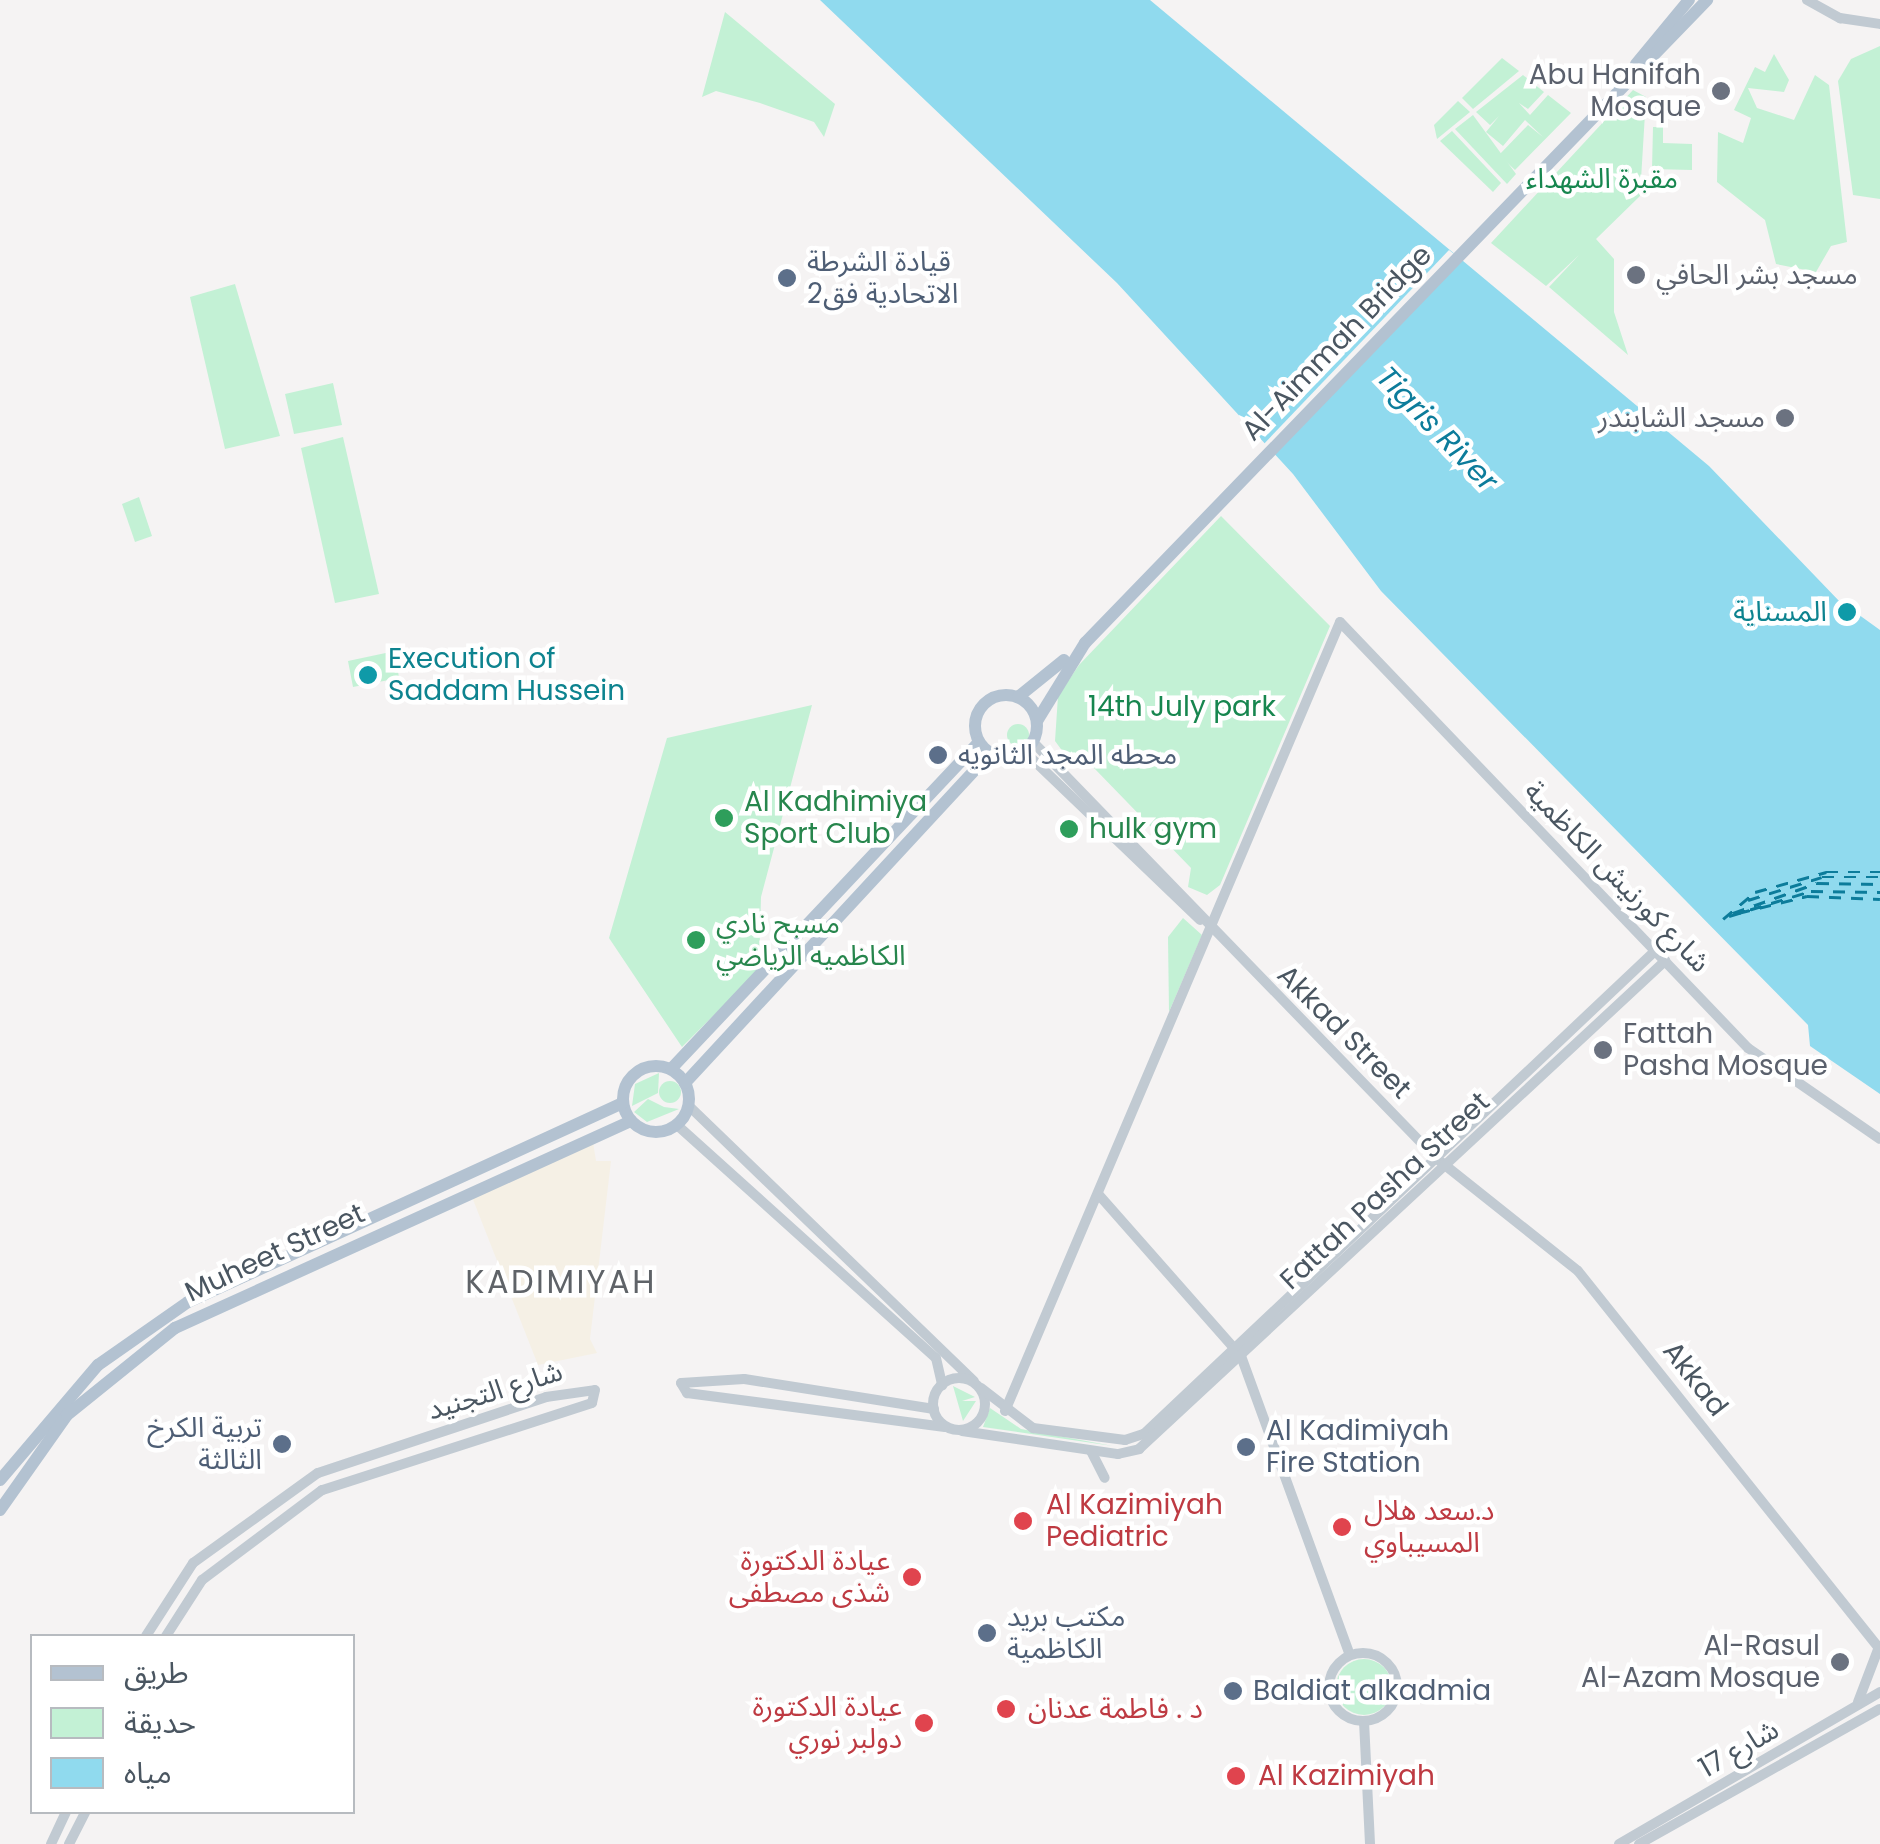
<!DOCTYPE html>
<html>
<head>
<meta charset="utf-8">
<style>
	body { margin:0 }
	#map { position:relative; width:1880px; height:1844px; overflow:hidden; background:#f5f3f3; font-family:Poppins,"Noto Sans Arabic",sans-serif }
	div>[style] { position:absolute }
	.green>* { inset:0; background:#c3f1d5 }
	.round { border-radius:50% }
	.sand>* { inset:0; background:#f5f0e5 }
	.water>* { inset:0; background:#90daee }
	.pier>* { inset:0; background:#f5f3f3 }
	.ferry>* { height:2.5px; margin-top:-1.25px; transform-origin:0; background:repeating-linear-gradient(90deg,#0c7c9b 0 12px,transparent 0 22px) }
	.tertiary>* { height:10px; margin:-5px; padding:0 5px; transform-origin:5px; border-radius:5px; background:#c1cad2 }
	.tertiary>.ring { margin:-5px; padding:0; box-sizing:content-box; background:none; border:10px solid #c1cad2; border-radius:50% }
	.primary>* { height:12px; margin:-6px; padding:0 6px; transform-origin:6px; border-radius:6px; background:#b3c2d1 }
	.primary>.ring { margin:-6px; padding:0; box-sizing:content-box; background:none; border:12px solid #b3c2d1; border-radius:50% }
	.dots>* { width:28px; height:28px; translate:-50% -50%; box-sizing:border-box; border:5px solid #fff; border-radius:50% }
	span { translate:-50% -50%; white-space:nowrap; text-align:center; line-height:1.15; -webkit-text-stroke:9px #fff; paint-order:stroke }
	.worship-label { font-size:28px; color:#5b616d }
	.right { translate:-100% -50%; text-align:right }
	.left { translate:0 -50%; text-align:left }
	.park-label { font-size:28px; color:#17864f }
	.service-label { font-size:28px; color:#4e5e75 }
	.street-label { font-size:28px; color:#4a5661 }
	.culture-label { font-size:28px; color:#0d838f }
	.leisure-label { font-size:28px; color:#27864d }
	.health-label { font-size:28px; color:#be3a42 }
	.water-label { font-size:30px; color:#0c7c9b; font-style:italic }
	.quarter-label { font-size:32px; color:#5f6368; letter-spacing:2.5px }
	.legend { position:absolute; left:30px; top:1634px; width:325px; height:180px; box-sizing:border-box; background:#fff; border:2px solid #b7bbc0; margin:0; padding:12px 18px; list-style:none; font-size:30px; color:#4a5661 }
	.legend li { display:flex; align-items:center; gap:20px; height:50px }
	.legend b { width:50px; border:2px solid #b7bbc0 }
</style>
</head>
<body>
<div id="map">
	<div class="green">
		<div style="clip-path:polygon(725px 12px,835px 104px,824px 137px,814px 122px,760px 103px,716px 91px,702px 97px)"></div>
		<div style="clip-path:polygon(1880px 46px,1880px 199px,1853px 195px,1838px 81px,1851px 59px)"></div>
		<div style="clip-path:polygon(1774px 54px,1789px 80px,1784px 92px,1748px 88px,1757px 108px,1794px 120px,1815px 75px,1829px 85px,1847px 242px,1831px 246px,1816px 272px,1776px 264px,1765px 220px,1717px 182px,1718px 132px,1743px 143px,1751px 118px,1734px 110px,1755px 67px,1765px 72px)"></div>
		<div style="clip-path:polygon(1502px 58px,1519px 71px,1473px 109px,1462px 98px)"></div>
		<div style="clip-path:polygon(1523px 75px,1544px 92px,1528px 109px,1519px 103px,1530px 115px,1548px 95px,1571px 113px,1515px 170px,1499px 155px,1528px 125px,1543px 137px,1525px 120px,1503px 146px,1486px 132px,1499px 116px,1490px 125px,1476px 112px)"></div>
		<div style="clip-path:polygon(1633px 90px,1646px 97px,1640px 196px,1596px 239px,1614px 259px,1614px 312px,1628px 355px,1549px 287px,1579px 255px,1546px 286px,1491px 243px)"></div>
		<div style="clip-path:polygon(1458px 101px,1470px 112px,1437px 139px,1434px 125px)"></div>
		<div style="clip-path:polygon(1473px 115px,1516px 174px,1507px 184px,1455px 129px)"></div>
		<div style="clip-path:polygon(1653px 127px,1663px 127px,1663px 143px,1692px 144px,1692px 170px,1652px 169px)"></div>
		<div style="clip-path:polygon(1452px 131px,1501px 183px,1493px 192px,1440px 141px)"></div>
		<div style="clip-path:polygon(235px 284px,280px 436px,225px 449px,190px 297px)"></div>
		<div style="clip-path:polygon(333px 383px,342px 425px,294px 434px,285px 394px)"></div>
		<div style="clip-path:polygon(343px 437px,379px 594px,335px 603px,301px 448px)"></div>
		<div style="clip-path:polygon(139px 497px,152px 536px,135px 542px,122px 504px)"></div>
		<div style="clip-path:polygon(1221px 516px,1330px 626px,1220px 885px,1207px 895px,1188px 887px,1191px 868px,1094px 768px,1072px 764px,1055px 741px,1058px 696px,1079px 665px)"></div>
		<div style="clip-path:polygon(395px 651px,399px 678px,353px 687px,348px 661px)"></div>
		<div style="clip-path:polygon(812px 705px,761px 897px,759px 970px,682px 1047px,609px 938px,667px 738px)"></div>
		<div class="round" style="left:1007px;top:724px;width:22px;height:22px"></div>
		<div style="clip-path:polygon(1183px 918px,1202px 935px,1169px 1012px,1168px 937px)"></div>
		<div style="clip-path:polygon(659px 1073px,658px 1093px,632px 1106px,635px 1084px)"></div>
		<div class="round" style="left:659px;top:1081px;width:22px;height:22px"></div>
		<div style="clip-path:polygon(648px 1099px,664px 1107px,679px 1109px,647px 1122px,634px 1112px)"></div>
		<div style="clip-path:polygon(953px 1386px,975px 1397px,962px 1401px,976px 1401px,963px 1421px)"></div>
		<div style="clip-path:polygon(990px 1408px,1021px 1429px,1113px 1446px,983px 1427px)"></div>
		<div class="round" style="left:1336px;top:1659px;width:56px;height:56px"></div>
	</div>
	<div class="sand">
		<div style="clip-path:polygon(593px 1142px,596px 1161px,611px 1161px,590px 1339px,597px 1353px,538px 1365px,472px 1197px)"></div>
	</div>
	<div class="water">
		<div style="clip-path:polygon(820px 0,1150px 0,1709px 466px,1841px 603px,1841px 619px,1855px 612px,1880px 630px,1880px 1094px,1810px 1046px,1808px 1025px,1381px 591px,1293px 474px,1117px 283px)"></div>
		<div class="round" style="left:683px;top:927px;width:26px;height:26px"></div>
	</div>
	<div class="pier">
		<div style="clip-path:polygon(1449px 250px,1462px 260px,1272px 457px,1262px 446px)"></div>
	</div>
	<div class="ferry">
		<div style="left:1748px;top:900px;width:77px;rotate:-17.3deg"></div>
		<div style="left:1822px;top:877px;width:58px"></div>
		<div style="left:1733px;top:913px;width:89px;rotate:-19.7deg"></div>
		<div style="left:1817px;top:883px;width:63px;rotate:0.9deg"></div>
		<div style="left:1738px;top:913px;width:71px;rotate:-13.8deg"></div>
		<div style="left:1807px;top:896px;width:73px;rotate:2.4deg"></div>
		<div style="left:1729px;top:916px;width:86px;rotate:-17deg"></div>
		<div style="left:1811px;top:891px;width:69px;rotate:0.8deg"></div>
		<div style="left:1723px;top:919px;width:42px;rotate:-40.2deg"></div>
		<div style="left:1755px;top:892px;width:74px;rotate:-15.7deg"></div>
		<div style="left:1826px;top:872px;width:54px"></div>
	</div>
	<div class="tertiary">
		<div style="left:1807px;top:0;width:38px;rotate:29deg"></div>
		<div style="left:1840px;top:18px;width:40px;rotate:8.5deg"></div>
		<div style="left:1033px;top:742px;width:579px;rotate:45.91deg"></div>
		<div style="left:1436px;top:1158px;width:181px;rotate:38.5deg"></div>
		<div style="left:1578px;top:1271px;width:484px;rotate:51.4deg"></div>
		<div style="left:1024px;top:751px;width:244px;rotate:43.8deg"></div>
		<div style="left:689px;top:1106px;width:396px;rotate:44deg"></div>
		<div style="left:677px;top:1125px;width:348px;rotate:42deg"></div>
		<div style="left:936px;top:1358px;width:28px;rotate:77deg"></div>
		<div style="left:1099px;top:1195px;width:215px;rotate:48.6deg"></div>
		<div style="left:1241px;top:1356px;width:318px;rotate:70deg"></div>
		<div class="ring" style="left:933px;top:1378px;width:42px;height:42px"></div>
		<div style="left:981px;top:1388px;width:66px;rotate:37.6deg"></div>
		<div style="left:1033px;top:1428px;width:93px;rotate:7.4deg"></div>
		<div style="left:1125px;top:1440px;width:20px;rotate:-18deg"></div>
		<div style="left:1144px;top:1434px;width:703px;rotate:-43.39deg"></div>
		<div style="left:934px;top:1409px;width:192px;rotate:-171deg"></div>
		<div style="left:744px;top:1379px;width:63px;rotate:176.4deg"></div>
		<div style="left:681px;top:1383px;width:12px;rotate:59deg"></div>
		<div style="left:687px;top:1393px;width:260px;rotate:7.5deg"></div>
		<div style="left:1005px;top:1411px;width:857px;rotate:-66.99deg"></div>
		<div style="left:1340px;top:622px;width:590px;rotate:46.24deg"></div>
		<div style="left:1748px;top:1048px;width:160px;rotate:34.6deg"></div>
		<div style="left:962px;top:1431px;width:158px;rotate:8.4deg"></div>
		<div style="left:1118px;top:1454px;width:22px;rotate:-13deg"></div>
		<div style="left:1139px;top:1449px;width:718px;rotate:-42.85deg"></div>
		<div style="left:1091px;top:1451px;width:30px;rotate:63deg"></div>
		<div style="left:146px;top:1636px;width:87px;rotate:-57.2deg"></div>
		<div style="left:193px;top:1563px;width:154px;rotate:-35.8deg"></div>
		<div style="left:318px;top:1473px;width:240px;rotate:-18.4deg"></div>
		<div style="left:546px;top:1397px;width:49px;rotate:-8.1deg"></div>
		<div style="left:595px;top:1390px;width:13px;rotate:103deg"></div>
		<div style="left:592px;top:1403px;width:284px;rotate:162.1deg"></div>
		<div style="left:322px;top:1490px;width:150px;rotate:143.1deg"></div>
		<div style="left:202px;top:1580px;width:67px;rotate:122.7deg"></div>
		<div class="ring" style="left:1329px;top:1653px;width:58px;height:58px"></div>
		<div style="left:1858px;top:1702px;width:59px;rotate:-69.1deg"></div>
		<div style="left:1364px;top:1721px;width:123px;rotate:87.2deg"></div>
		<div style="left:51px;top:1844px;width:35px;rotate:-65deg"></div>
		<div style="left:69px;top:1844px;width:36px;rotate:-63deg"></div>
		<div style="left:1619px;top:1844px;width:302px;rotate:-30.2deg"></div>
		<div style="left:1639px;top:1844px;width:276px;rotate:-29.3deg"></div>
	</div>
	<div class="primary">
		<div style="left:1636px;top:64px;width:83px;rotate:-50.4deg"></div>
		<div class="ring" style="left:975px;top:695px;width:50px;height:50px"></div>
		<div style="left:1018px;top:697px;width:59px;rotate:-38.8deg"></div>
		<div style="left:1037px;top:721px;width:92px;rotate:-58.4deg"></div>
		<div style="left:1085px;top:643px;width:895px;rotate:-45.95deg"></div>
		<div class="ring" style="left:623px;top:1066px;width:54px;height:54px"></div>
		<div style="left:671px;top:1069px;width:449px;rotate:-46.7deg"></div>
		<div style="left:685px;top:1083px;width:450px;rotate:-47.2deg"></div>
		<div style="left:0;top:1480px;width:151px;rotate:-49.6deg"></div>
		<div style="left:98px;top:1365px;width:110px;rotate:-35deg"></div>
		<div style="left:188px;top:1302px;width:478px;rotate:-24.6deg"></div>
		<div style="left:0;top:1510px;width:116px;rotate:-54.8deg"></div>
		<div style="left:67px;top:1415px;width:139px;rotate:-38.9deg"></div>
		<div style="left:175px;top:1328px;width:501px;rotate:-24.42deg"></div>
	</div>
	<div class="dots">
		<div style="left:1721px;top:91px;background:#6b7280"></div>
		<div style="left:1636px;top:275px;background:#6b7280"></div>
		<div style="left:787px;top:278px;background:#5c6f8a"></div>
		<div style="left:1785px;top:418px;background:#6b7280"></div>
		<div style="left:1847px;top:612px;background:#0f9aa8"></div>
		<div style="left:368px;top:675px;background:#0f9aa8"></div>
		<div style="left:938px;top:755px;background:#5c6f8a"></div>
		<div style="left:724px;top:818px;background:#2e9e5b"></div>
		<div style="left:1069px;top:829px;background:#2e9e5b"></div>
		<div style="left:696px;top:940px;background:#2e9e5b"></div>
		<div style="left:1603px;top:1050px;background:#6b7280"></div>
		<div style="left:282px;top:1444px;background:#5c6f8a"></div>
		<div style="left:1246px;top:1447px;background:#5c6f8a"></div>
		<div style="left:1023px;top:1521px;background:#e0444e"></div>
		<div style="left:1342px;top:1527px;background:#e0444e"></div>
		<div style="left:912px;top:1577px;background:#e0444e"></div>
		<div style="left:987px;top:1633px;background:#5c6f8a"></div>
		<div style="left:1840px;top:1662px;background:#6b7280"></div>
		<div style="left:1233px;top:1691px;background:#5c6f8a"></div>
		<div style="left:1006px;top:1709px;background:#e0444e"></div>
		<div style="left:924px;top:1723px;background:#e0444e"></div>
		<div style="left:1236px;top:1776px;background:#e0444e"></div>
	</div>
	<div class="worship-label">
		<span class="right" style="left:1701px;top:91px">Abu Hanifah<br>Mosque</span>
		<span class="left" style="left:1656px;top:275px">مسجد بشر الحافي</span>
		<span class="right" style="left:1765px;top:418px">مسجد الشابندر</span>
		<span class="left" style="left:1623px;top:1050px">Fattah<br>Pasha Mosque</span>
		<span class="right" style="left:1820px;top:1662px">Al-Rasul<br>Al-Azam Mosque</span>
	</div>
	<div class="park-label">
		<span style="left:1602px;top:179px">مقبرة الشهداء</span>
		<span style="left:1182px;top:707px">14th July park</span>
	</div>
	<div class="service-label">
		<span class="left" style="left:807px;top:278px">قيادة الشرطة<br>الاتحادية فق2</span>
		<span class="left" style="left:958px;top:755px">محطه المجد الثانويه</span>
		<span class="right" style="left:262px;top:1444px">تربية الكرخ<br>الثالثة</span>
		<span class="left" style="left:1266px;top:1447px">Al Kadimiyah<br>Fire Station</span>
		<span class="left" style="left:1007px;top:1633px">مكتب بريد<br>الكاظمية</span>
		<span class="left" style="left:1253px;top:1691px">Baldiat alkadmia</span>
	</div>
	<div class="street-label">
		<span style="left:1337px;top:343px;rotate:-46deg">Al-Aimmah Bridge</span>
		<span style="left:1617px;top:877px;rotate:46deg">شارع كورنيش الكاظمية</span>
		<span style="left:1344px;top:1032px;rotate:45deg">Akkad Street</span>
		<span style="left:1385px;top:1191px;rotate:-43deg">Fattah Pasha Street</span>
		<span style="left:275px;top:1253px;rotate:-25deg">Muheet Street</span>
		<span style="left:1695px;top:1379px;rotate:52deg">Akkad</span>
		<span style="left:495px;top:1391px;rotate:-17deg">شارع التجنيد</span>
		<span style="left:1739px;top:1749px;rotate:-30deg">شارع 17</span>
	</div>
	<div class="culture-label">
		<span class="right" style="left:1827px;top:612px">المسناية</span>
		<span class="left" style="left:388px;top:675px">Execution of<br>Saddam Hussein</span>
	</div>
	<div class="leisure-label">
		<span class="left" style="left:744px;top:818px">Al Kadhimiya<br>Sport Club</span>
		<span class="left" style="left:1089px;top:829px">hulk gym</span>
		<span class="left" style="left:716px;top:940px">مسبح نادي<br>الكاظميه الرياضي</span>
	</div>
	<div class="health-label">
		<span class="left" style="left:1046px;top:1521px">Al Kazimiyah<br>Pediatric</span>
		<span class="left" style="left:1364px;top:1527px">د.سعد هلال<br>المسيباوي</span>
		<span class="right" style="left:890px;top:1577px">عيادة الدكتورة<br>شذى مصطفى</span>
		<span class="right" style="left:902px;top:1723px">عيادة الدكتورة<br>دولبر نوري</span>
		<span class="left" style="left:1028px;top:1709px">د . فاطمة عدنان</span>
		<span class="left" style="left:1258px;top:1776px">Al Kazimiyah</span>
	</div>
	<div class="water-label">
		<span style="left:1437px;top:429px;rotate:46deg">Tigris River</span>
	</div>
	<div class="quarter-label">
		<span style="left:561px;top:1282px">KADIMIYAH</span>
	</div>
	<ul class="legend">
	<li><b style="height:12px;background:#b3c2d1"></b>طريق</li>
	<li><b style="height:28px;background:#c3f1d5"></b>حديقة</li>
	<li><b style="height:28px;background:#90daee"></b>مياه</li>
	</ul>
</div>
</body>
</html>
